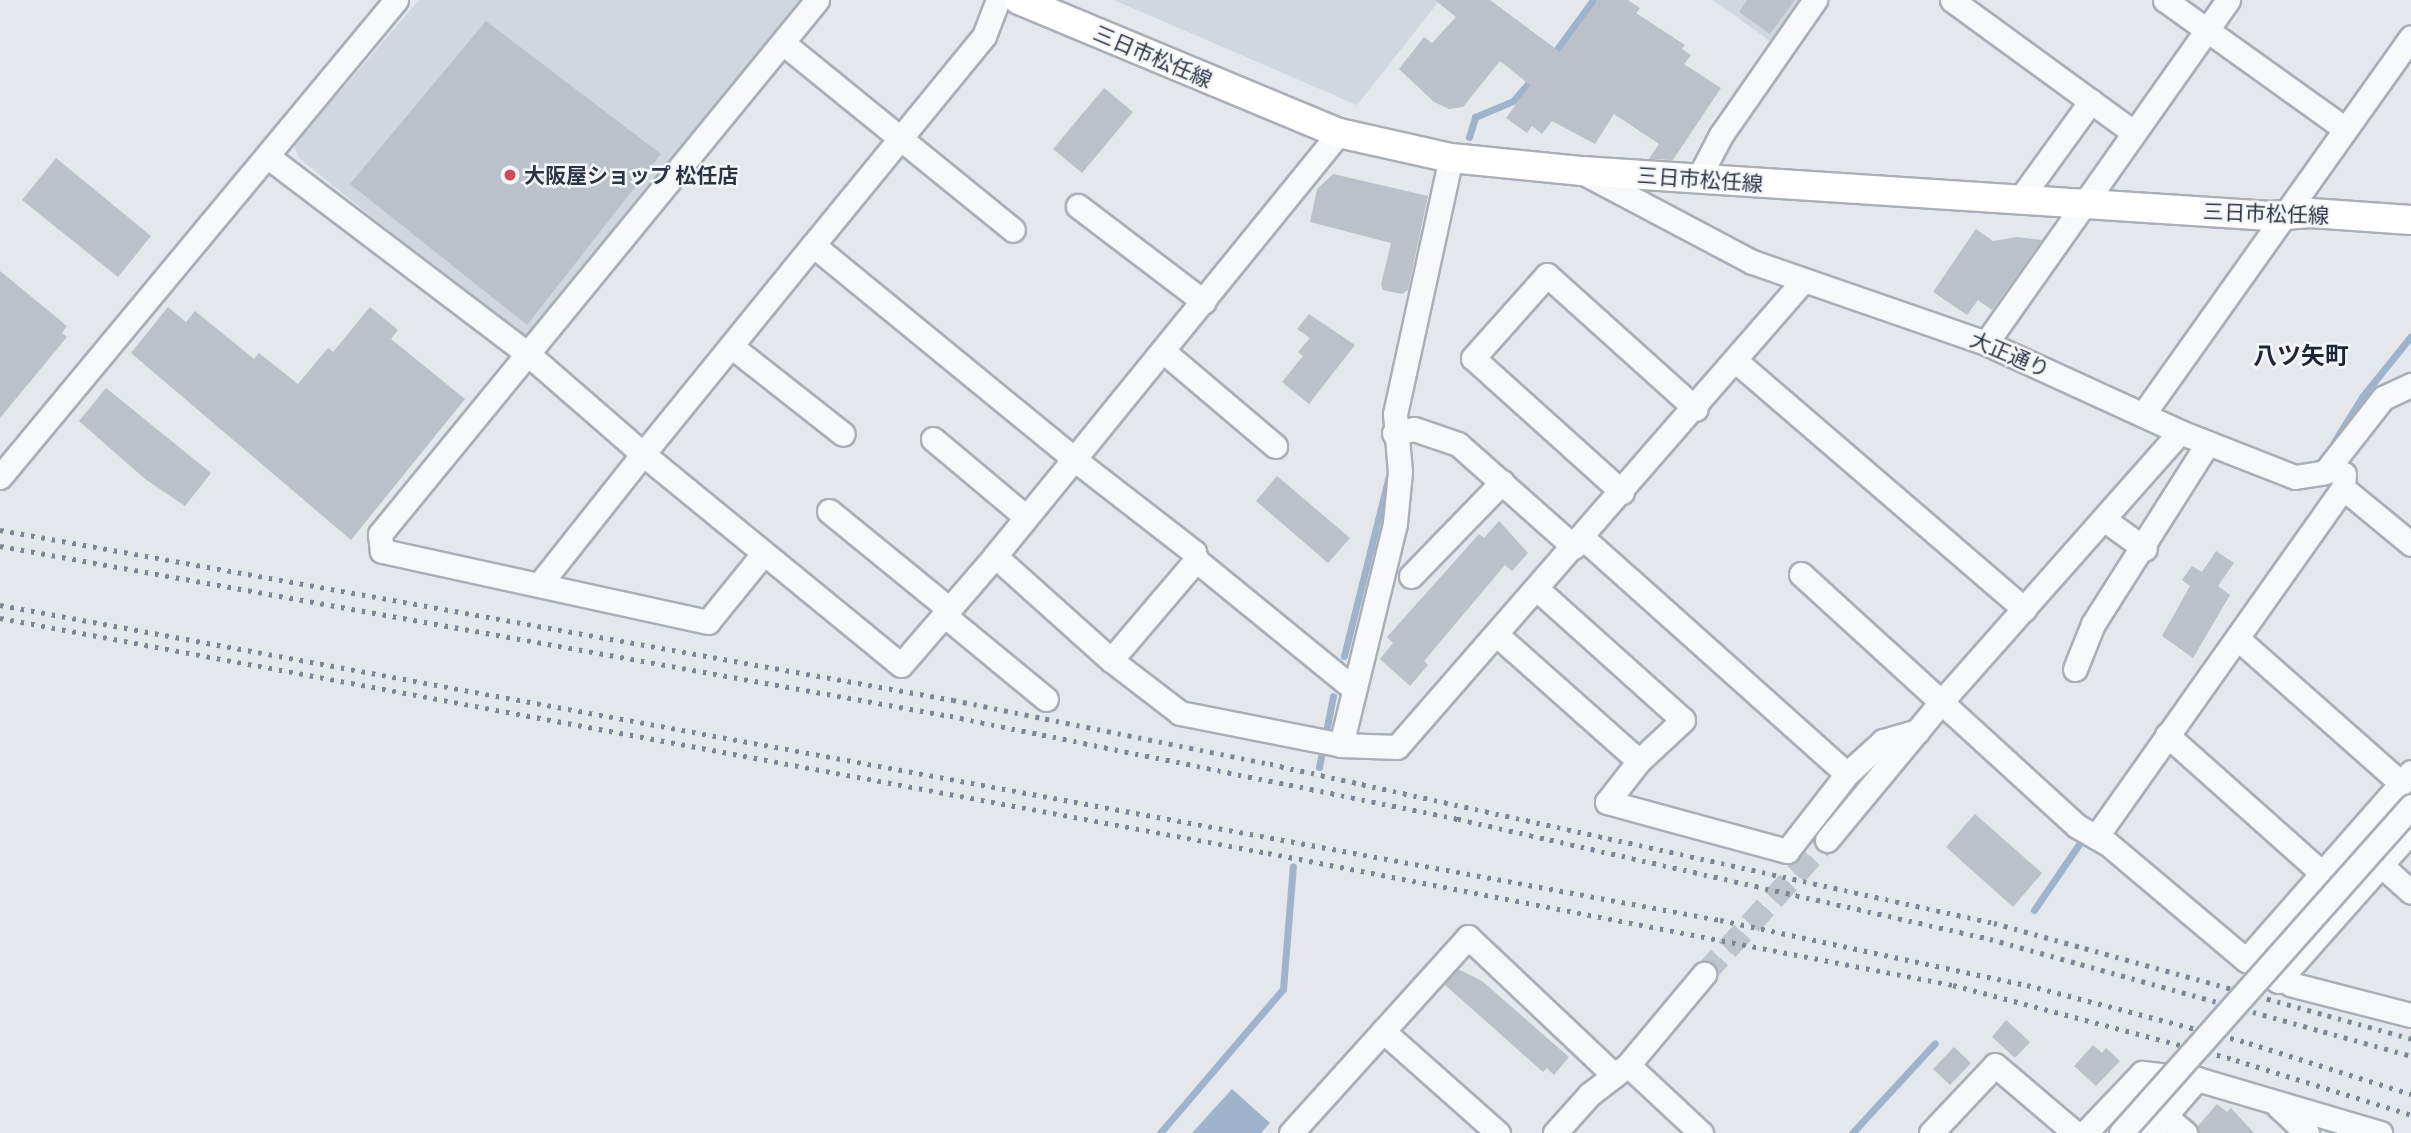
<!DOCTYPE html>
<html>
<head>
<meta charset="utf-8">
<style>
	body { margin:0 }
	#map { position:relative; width:2411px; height:1133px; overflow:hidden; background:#e4e7ec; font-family:Manrope,"Noto Sans JP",sans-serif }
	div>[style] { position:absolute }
	.built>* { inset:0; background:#d2d6de }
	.water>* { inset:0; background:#9fb4cc }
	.stream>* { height:7px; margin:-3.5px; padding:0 3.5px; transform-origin:3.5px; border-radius:3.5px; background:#9fb4cc }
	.building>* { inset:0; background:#bbc0ca }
	.minor-tunnel>* { height:23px; margin-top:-11.5px; transform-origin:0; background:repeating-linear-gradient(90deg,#bfc3cb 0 23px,transparent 0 34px) }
	.roads { filter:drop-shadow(2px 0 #a9aeb7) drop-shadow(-2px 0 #a9aeb7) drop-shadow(0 2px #a9aeb7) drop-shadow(0 -2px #a9aeb7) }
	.minor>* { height:23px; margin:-11.5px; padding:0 11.5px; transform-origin:11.5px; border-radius:11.5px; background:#f7f8fa }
	.major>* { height:28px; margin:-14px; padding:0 14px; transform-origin:14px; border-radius:14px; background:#fff }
	.rail>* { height:5px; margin-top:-2.5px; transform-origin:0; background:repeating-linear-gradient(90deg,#7d8696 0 3.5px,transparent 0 10.5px) }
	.bridges { filter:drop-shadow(2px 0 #a9aeb7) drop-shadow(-2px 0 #a9aeb7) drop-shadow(0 2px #a9aeb7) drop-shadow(0 -2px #a9aeb7) }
	.minor-bridge>* { height:23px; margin:-11.5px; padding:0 11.5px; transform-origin:11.5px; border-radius:11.5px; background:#f7f8fa }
	.dots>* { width:19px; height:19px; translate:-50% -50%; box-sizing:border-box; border:4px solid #f4f6f9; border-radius:50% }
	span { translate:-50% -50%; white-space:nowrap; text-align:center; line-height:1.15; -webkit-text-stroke:5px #f4f6f9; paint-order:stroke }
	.street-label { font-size:21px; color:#2b3445 }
	.poi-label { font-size:21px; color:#2b3445; font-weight:700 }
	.left { translate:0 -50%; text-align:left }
	.quarter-label { font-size:24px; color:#1d2536; font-weight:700 }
</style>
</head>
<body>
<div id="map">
	<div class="built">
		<div style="clip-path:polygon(419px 0,801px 0,528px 344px,299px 158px,294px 145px)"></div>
		<div style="clip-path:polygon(1114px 0,1440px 0,1357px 105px)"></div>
		<div style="clip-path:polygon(1713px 0,1798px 0,1770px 41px)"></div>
	</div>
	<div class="water">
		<div style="clip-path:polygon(1232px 1089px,1270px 1123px,1261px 1133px,1192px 1133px)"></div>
	</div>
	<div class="stream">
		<div style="left:1552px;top:56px;width:69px;rotate:-53.8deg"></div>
		<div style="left:1469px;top:137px;width:21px;rotate:-73deg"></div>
		<div style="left:1475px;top:117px;width:41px;rotate:-22.8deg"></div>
		<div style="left:1513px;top:101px;width:30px;rotate:-49deg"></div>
		<div style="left:2334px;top:442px;width:53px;rotate:-58.1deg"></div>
		<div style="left:2362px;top:397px;width:78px;rotate:-51.2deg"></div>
		<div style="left:1344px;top:656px;width:186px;rotate:-76deg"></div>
		<div style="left:1319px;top:767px;width:72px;rotate:-78.8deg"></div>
		<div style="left:2034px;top:910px;width:92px;rotate:-55.6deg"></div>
		<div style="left:1160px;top:1133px;width:189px;rotate:-49.5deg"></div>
		<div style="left:1283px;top:989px;width:123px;rotate:-85.4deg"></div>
		<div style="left:1852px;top:1133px;width:122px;rotate:-47.3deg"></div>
	</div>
	<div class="building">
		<div style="clip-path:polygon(1435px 0,1490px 0,1560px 52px,1598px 0,1628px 0,1640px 8px,1636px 13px,1685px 45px,1682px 49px,1691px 55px,1684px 64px,1721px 88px,1673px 160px,1649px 159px,1659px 144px,1614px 114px,1595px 144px,1552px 121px,1542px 134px,1532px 126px,1527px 133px,1506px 118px,1530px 85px,1500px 61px,1463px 107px,1449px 109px,1434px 102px,1399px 69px,1424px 37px,1432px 43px,1456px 17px)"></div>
		<div style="clip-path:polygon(1747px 0,1795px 0,1770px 34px,1739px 12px)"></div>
		<div style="clip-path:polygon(486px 21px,661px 154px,527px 325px,350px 184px)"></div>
		<div style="clip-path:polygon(1104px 88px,1133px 112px,1082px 173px,1053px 149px)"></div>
		<div style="clip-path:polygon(56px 158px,151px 236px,118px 277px,22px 200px)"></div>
		<div style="clip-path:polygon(1333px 174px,1428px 196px,1408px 290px,1402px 294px,1383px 290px,1381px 284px,1391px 243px,1310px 222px,1317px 189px)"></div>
		<div style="clip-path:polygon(1976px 229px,1993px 241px,2017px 237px,2042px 240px,1992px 310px,1978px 300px,1967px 315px,1933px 292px)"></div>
		<div style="clip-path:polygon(0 271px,67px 326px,62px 333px,67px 337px,0 418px)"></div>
		<div style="clip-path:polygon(168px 307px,186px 322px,195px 311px,254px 359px,259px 353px,298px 384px,328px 348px,333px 352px,370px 307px,398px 330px,391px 339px,465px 399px,351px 540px,131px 353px)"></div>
		<div style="clip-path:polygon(1309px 314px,1355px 345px,1309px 404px,1282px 382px,1303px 356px,1298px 352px,1310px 338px,1297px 329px)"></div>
		<div style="clip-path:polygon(106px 388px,211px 473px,185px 506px,145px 479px,79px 421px)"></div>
		<div style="clip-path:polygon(1277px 476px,1350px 538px,1328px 563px,1256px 501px)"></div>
		<div style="clip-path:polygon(1499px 521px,1528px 553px,1512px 571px,1505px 565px,1424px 661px,1428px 665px,1410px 686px,1380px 659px,1393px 643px,1387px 637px,1479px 534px,1484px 538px)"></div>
		<div style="clip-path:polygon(2216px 551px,2234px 563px,2218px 586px,2230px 595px,2193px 658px,2162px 636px,2190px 586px,2182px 580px,2192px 566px,2202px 572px)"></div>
		<div style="clip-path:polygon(1975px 814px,2042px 873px,2013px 907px,1946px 847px)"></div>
		<div style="clip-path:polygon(1458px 969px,1482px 981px,1569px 1057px,1554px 1075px,1547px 1068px,1543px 1072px,1444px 984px)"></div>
		<div style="clip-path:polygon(2006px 1020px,2030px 1042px,2015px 1058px,1992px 1037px)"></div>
		<div style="clip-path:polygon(2093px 1045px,2102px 1053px,2106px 1048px,2120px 1061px,2096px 1086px,2074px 1066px)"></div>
		<div style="clip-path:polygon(1954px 1047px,1971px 1063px,1950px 1085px,1933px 1069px)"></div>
		<div style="clip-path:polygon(2217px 1104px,2227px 1112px,2231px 1108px,2254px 1133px,2199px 1133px,2197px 1127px)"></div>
	</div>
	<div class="minor-tunnel">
		<div style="left:1704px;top:974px;width:182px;rotate:-47.5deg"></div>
	</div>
	<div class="roads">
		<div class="minor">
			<div style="left:1952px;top:0;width:224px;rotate:36.1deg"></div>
			<div style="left:2165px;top:0;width:221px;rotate:35.6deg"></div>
			<div style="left:783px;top:43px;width:296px;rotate:39.1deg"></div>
			<div style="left:1339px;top:133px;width:420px;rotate:129.1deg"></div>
			<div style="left:1074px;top:459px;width:152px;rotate:37.8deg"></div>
			<div style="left:1194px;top:552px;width:8px;rotate:76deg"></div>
			<div style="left:1196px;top:560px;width:203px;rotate:39.2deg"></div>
			<div style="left:267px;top:156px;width:328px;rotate:37.2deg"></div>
			<div style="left:528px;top:354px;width:152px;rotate:41deg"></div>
			<div style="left:643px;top:454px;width:269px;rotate:-50.9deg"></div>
			<div style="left:813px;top:245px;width:338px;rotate:39.3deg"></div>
			<div style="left:1074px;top:459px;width:125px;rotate:129.2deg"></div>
			<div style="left:995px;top:556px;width:156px;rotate:41.9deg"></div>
			<div style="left:1111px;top:660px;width:87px;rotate:37.5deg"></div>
			<div style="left:1180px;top:713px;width:164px;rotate:11.2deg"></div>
			<div style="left:1341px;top:745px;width:228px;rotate:-76.3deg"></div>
			<div style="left:1395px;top:523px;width:51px;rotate:-84.4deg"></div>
			<div style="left:1400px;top:472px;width:58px;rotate:-94.9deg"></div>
			<div style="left:1395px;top:414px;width:262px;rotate:-77.7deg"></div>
			<div style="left:1584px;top:173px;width:190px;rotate:27.9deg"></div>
			<div style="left:1752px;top:262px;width:248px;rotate:19.1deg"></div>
			<div style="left:1986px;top:343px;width:213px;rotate:24.6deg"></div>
			<div style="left:2180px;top:432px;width:123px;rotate:21.4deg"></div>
			<div style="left:2295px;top:477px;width:30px;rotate:-9deg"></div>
			<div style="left:2325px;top:472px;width:94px;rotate:-51.9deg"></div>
			<div style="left:2383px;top:398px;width:31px;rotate:-25deg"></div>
			<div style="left:1698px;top:179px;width:50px;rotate:-62.4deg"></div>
			<div style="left:1721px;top:135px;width:165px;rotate:-55.2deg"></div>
			<div style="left:2020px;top:199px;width:121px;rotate:-54.1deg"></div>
			<div style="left:1078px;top:206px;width:158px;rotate:37.3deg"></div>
			<div style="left:813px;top:245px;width:270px;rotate:-50.7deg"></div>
			<div style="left:984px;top:36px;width:39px;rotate:-69deg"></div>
			<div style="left:1986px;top:343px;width:420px;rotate:-54.8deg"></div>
			<div style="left:731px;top:346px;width:142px;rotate:38.2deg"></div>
			<div style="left:1163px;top:351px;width:147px;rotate:40.3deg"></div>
			<div style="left:1737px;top:362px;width:379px;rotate:40.7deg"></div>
			<div style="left:2144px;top:413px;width:461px;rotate:-54.6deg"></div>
			<div style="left:1394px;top:433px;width:20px;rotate:-11deg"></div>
			<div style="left:1414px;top:429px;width:46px;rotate:18.8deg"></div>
			<div style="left:1458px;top:444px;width:155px;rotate:41.6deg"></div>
			<div style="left:933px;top:439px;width:121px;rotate:40deg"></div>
			<div style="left:2344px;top:474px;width:14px;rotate:94deg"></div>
			<div style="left:2343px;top:488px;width:88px;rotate:39.5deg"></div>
			<div style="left:0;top:477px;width:620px;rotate:-50.3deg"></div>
			<div style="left:1622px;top:492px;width:200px;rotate:-138deg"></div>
			<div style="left:1473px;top:358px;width:111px;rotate:-48.3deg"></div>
			<div style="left:1547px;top:275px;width:200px;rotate:42deg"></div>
			<div style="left:829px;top:511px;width:155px;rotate:39.2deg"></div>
			<div style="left:2105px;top:520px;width:49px;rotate:35.9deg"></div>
			<div style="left:1583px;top:538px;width:354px;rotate:41.8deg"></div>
			<div style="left:763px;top:554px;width:87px;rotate:129deg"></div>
			<div style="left:708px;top:622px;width:334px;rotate:-167.7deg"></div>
			<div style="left:382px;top:551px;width:17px;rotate:-97deg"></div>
			<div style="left:380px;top:534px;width:690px;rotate:-50.7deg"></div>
			<div style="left:1801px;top:574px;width:374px;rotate:42.4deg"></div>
			<div style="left:2077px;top:826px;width:34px;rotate:30deg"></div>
			<div style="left:2107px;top:843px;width:182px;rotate:40.1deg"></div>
			<div style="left:2246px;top:960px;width:250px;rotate:-48.7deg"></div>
			<div style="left:1411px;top:576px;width:131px;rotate:-45.9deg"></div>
			<div style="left:539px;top:585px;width:167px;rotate:-51.6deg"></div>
			<div style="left:643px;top:454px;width:333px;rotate:39.3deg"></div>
			<div style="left:901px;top:665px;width:144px;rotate:-49.2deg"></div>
			<div style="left:1537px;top:589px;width:196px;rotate:41.9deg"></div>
			<div style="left:1683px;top:720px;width:60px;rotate:137deg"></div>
			<div style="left:1639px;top:761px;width:52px;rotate:128deg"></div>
			<div style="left:1607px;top:802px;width:187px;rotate:15.2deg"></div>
			<div style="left:1787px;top:851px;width:98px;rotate:-52.1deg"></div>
			<div style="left:1847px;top:774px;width:49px;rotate:-42.5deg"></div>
			<div style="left:1883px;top:741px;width:36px;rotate:-16deg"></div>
			<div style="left:944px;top:615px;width:132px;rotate:39.5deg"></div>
			<div style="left:1497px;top:635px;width:190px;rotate:41.6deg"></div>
			<div style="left:2237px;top:638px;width:219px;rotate:41.5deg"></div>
			<div style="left:1111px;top:660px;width:131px;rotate:-49.6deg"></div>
			<div style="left:2075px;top:669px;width:48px;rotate:-68.2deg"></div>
			<div style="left:2093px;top:624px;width:214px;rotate:-57.6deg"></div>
			<div style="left:2167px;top:735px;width:208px;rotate:41.7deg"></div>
			<div style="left:1341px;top:745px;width:56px;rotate:2deg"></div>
			<div style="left:1397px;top:747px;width:618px;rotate:-48.94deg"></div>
			<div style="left:2096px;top:837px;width:428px;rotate:-54.7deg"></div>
			<div style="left:1827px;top:840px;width:180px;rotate:-50.4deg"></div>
			<div style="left:1942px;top:701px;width:359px;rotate:-48.5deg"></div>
			<div style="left:2381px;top:865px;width:40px;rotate:42deg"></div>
			<div style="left:2252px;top:957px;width:35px;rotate:43deg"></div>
			<div style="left:2278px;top:981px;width:200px;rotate:-48.4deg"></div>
			<div style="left:2290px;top:984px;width:125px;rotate:14.4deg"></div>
			<div style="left:1383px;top:1031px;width:154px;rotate:41.6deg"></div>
			<div style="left:1628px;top:1065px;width:100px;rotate:43deg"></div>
			<div style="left:2134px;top:1090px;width:67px;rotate:40.1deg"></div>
			<div style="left:2278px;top:1106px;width:40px;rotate:43deg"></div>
			<div style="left:1291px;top:1133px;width:264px;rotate:-47.9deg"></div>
			<div style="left:1468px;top:937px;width:201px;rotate:43.4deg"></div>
			<div style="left:1555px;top:1133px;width:52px;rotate:-48.1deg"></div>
			<div style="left:1590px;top:1094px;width:48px;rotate:-37.3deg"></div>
			<div style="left:1628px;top:1065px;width:119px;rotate:-50.1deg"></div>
			<div style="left:1931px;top:1133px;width:93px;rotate:-46.7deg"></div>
			<div style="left:1995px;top:1065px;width:105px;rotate:40.4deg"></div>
			<div style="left:2085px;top:1133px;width:83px;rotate:-46.5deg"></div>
			<div style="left:2142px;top:1073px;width:55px;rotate:6.2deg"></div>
			<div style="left:2197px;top:1079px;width:191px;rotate:16.4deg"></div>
			<div style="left:2150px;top:1133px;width:72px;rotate:-49deg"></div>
		</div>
		<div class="major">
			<div style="left:1019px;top:0;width:347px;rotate:22.6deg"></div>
			<div style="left:1339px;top:133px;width:115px;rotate:12.6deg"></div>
			<div style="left:1451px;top:158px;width:132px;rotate:5.7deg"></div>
			<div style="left:1582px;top:171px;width:690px;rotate:3.74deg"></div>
			<div style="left:2271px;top:216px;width:40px;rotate:-4.3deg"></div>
			<div style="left:2311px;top:213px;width:100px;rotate:4deg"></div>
		</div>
	</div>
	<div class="rail">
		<div style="left:0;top:530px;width:968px;rotate:10.11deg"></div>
		<div style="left:953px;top:700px;width:323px;rotate:11.4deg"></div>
		<div style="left:1270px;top:764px;width:741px;rotate:12.39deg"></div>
		<div style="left:1994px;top:923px;width:433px;rotate:15.5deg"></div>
		<div style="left:0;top:546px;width:965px;rotate:10.15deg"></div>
		<div style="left:950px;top:716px;width:518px;rotate:11.46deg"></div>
		<div style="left:1458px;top:819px;width:545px;rotate:12.71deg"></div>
		<div style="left:1990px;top:939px;width:437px;rotate:15.5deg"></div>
		<div style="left:0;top:605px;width:1749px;rotate:10.38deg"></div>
		<div style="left:1720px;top:920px;width:314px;rotate:12deg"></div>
		<div style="left:2027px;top:985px;width:229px;rotate:14.6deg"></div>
		<div style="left:2249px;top:1043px;width:170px;rotate:17.5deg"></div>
		<div style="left:0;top:618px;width:1290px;rotate:10.5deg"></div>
		<div style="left:1268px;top:853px;width:698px;rotate:10.91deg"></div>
		<div style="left:1953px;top:985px;width:293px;rotate:14.8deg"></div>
		<div style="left:2236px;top:1060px;width:183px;rotate:17.4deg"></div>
	</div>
	<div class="bridges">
		<div class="minor-bridge">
			<div style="left:2121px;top:1133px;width:437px;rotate:-48.4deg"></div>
		</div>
	</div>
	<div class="dots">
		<div style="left:510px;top:175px;background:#d1495b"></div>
	</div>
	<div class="street-label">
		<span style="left:1153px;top:56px;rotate:23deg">三日市松任線</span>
		<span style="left:1700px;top:179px;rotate:4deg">三日市松任線</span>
		<span style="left:2266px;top:213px;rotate:2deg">三日市松任線</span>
		<span style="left:2010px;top:354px;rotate:23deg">大正通り</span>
	</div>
	<div class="poi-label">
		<span class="left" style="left:524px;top:175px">大阪屋ショップ 松任店</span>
	</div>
	<div class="quarter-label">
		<span style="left:2301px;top:355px">八ツ矢町</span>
	</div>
</div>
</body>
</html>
